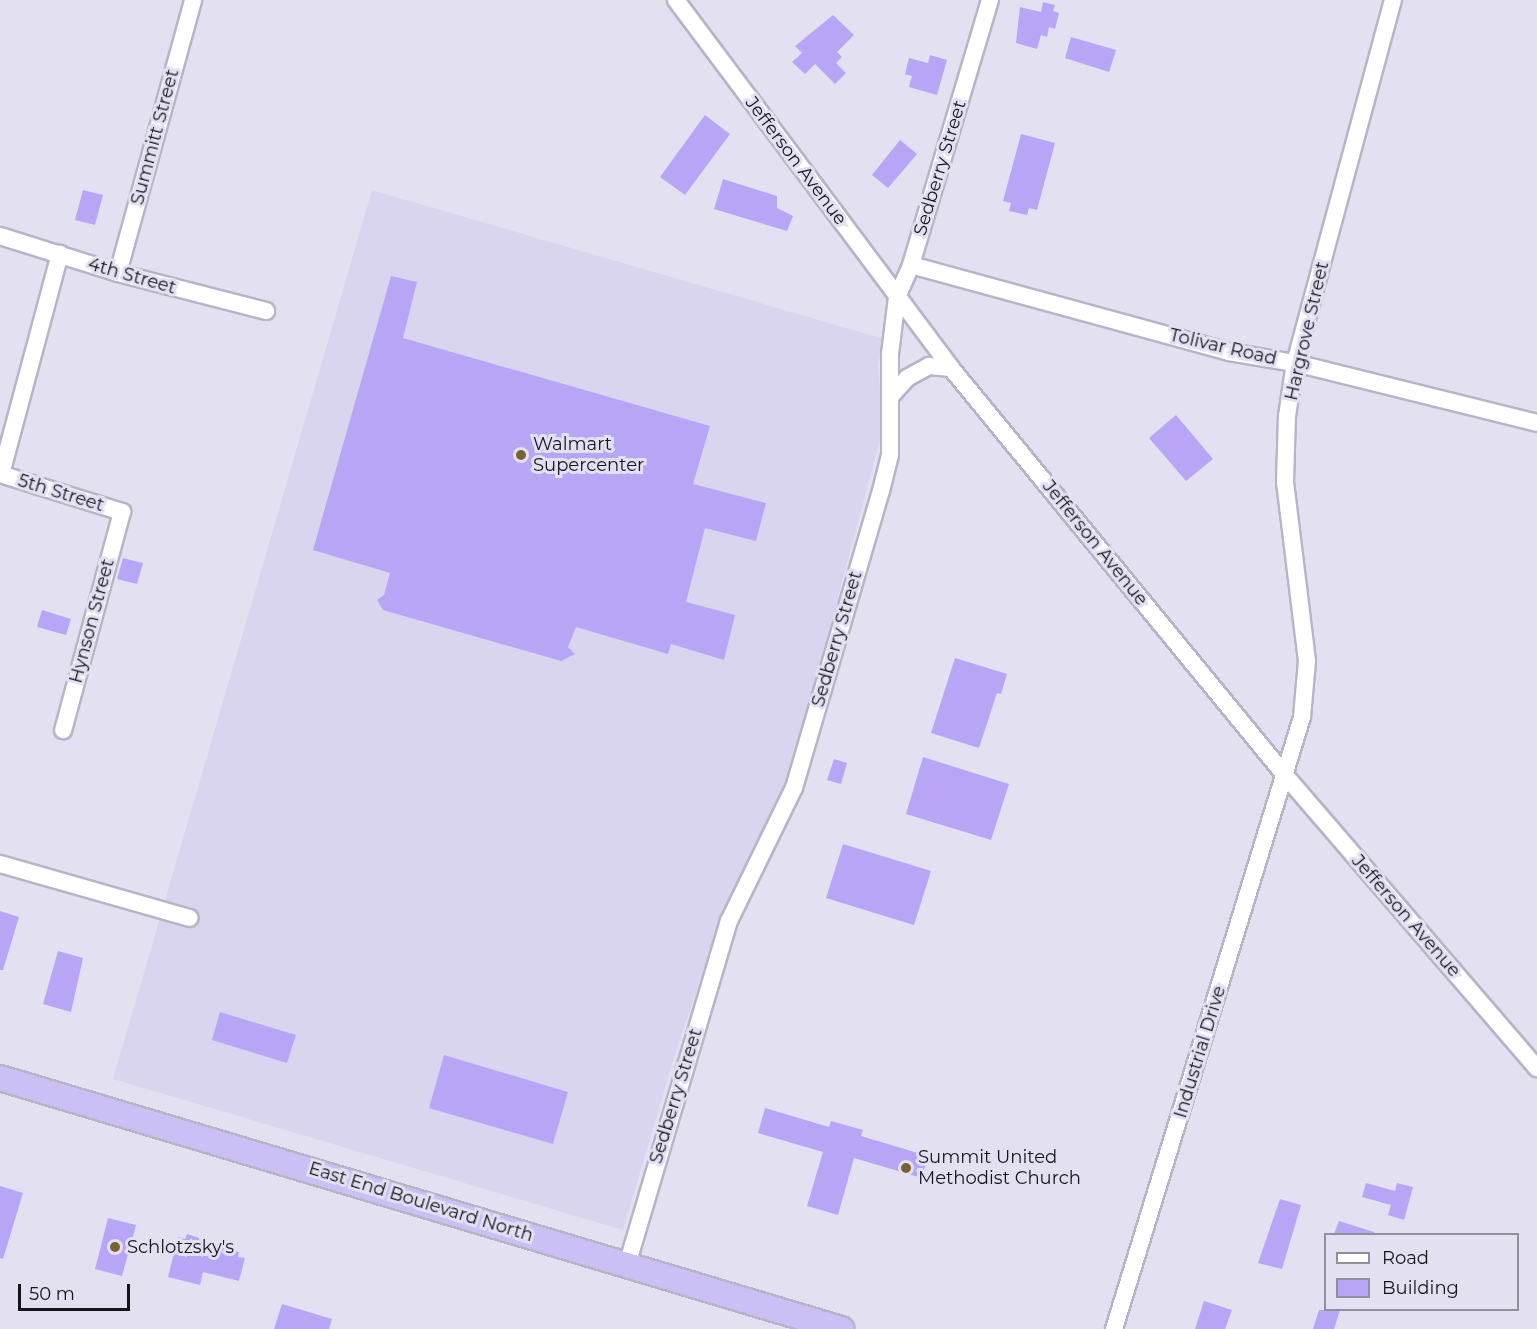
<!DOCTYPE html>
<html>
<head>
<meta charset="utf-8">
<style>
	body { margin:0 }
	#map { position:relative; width:1537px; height:1329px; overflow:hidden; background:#e3e0f2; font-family:Montserrat,sans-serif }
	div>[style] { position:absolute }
	.built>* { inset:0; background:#dad5ef }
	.building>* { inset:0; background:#b9a5f6 }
	.roads { filter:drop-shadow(2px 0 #b8b4c6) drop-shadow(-2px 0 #b8b4c6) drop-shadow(0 2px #b8b4c6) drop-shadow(0 -2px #b8b4c6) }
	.minor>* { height:16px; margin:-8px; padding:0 8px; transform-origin:8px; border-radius:8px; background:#fff }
	.highway>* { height:24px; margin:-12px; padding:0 12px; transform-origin:12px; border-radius:12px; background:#cbbff6 }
	.dots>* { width:16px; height:16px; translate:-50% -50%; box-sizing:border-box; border:3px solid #e3e0f2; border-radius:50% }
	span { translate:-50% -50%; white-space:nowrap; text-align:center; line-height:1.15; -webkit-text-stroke:6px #e3e0f2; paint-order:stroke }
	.street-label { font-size:18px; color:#17151c }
	.poi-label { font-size:18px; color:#17151c }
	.left { translate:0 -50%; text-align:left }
	.legend { position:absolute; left:1324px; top:1233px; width:195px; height:78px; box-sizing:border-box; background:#e3e0f2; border:2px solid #918f9c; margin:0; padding:8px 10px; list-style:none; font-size:18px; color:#17151c }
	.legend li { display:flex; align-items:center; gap:12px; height:30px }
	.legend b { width:30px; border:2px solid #918f9c }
	.scale { position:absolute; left:18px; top:1284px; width:112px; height:27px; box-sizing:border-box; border:3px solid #17151c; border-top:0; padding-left:8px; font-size:18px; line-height:21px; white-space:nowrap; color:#17151c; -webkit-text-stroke:4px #e3e0f2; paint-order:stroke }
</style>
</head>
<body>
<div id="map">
	<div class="built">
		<div style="clip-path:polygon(372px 190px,884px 339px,878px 365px,883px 429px,786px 790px,723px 914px,677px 1048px,623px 1230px,113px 1079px)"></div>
	</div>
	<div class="building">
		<div style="clip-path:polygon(1043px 2px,1055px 5px,1053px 11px,1059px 13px,1055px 29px,1049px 27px,1047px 37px,1041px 35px,1037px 49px,1016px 43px,1020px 7px,1041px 12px)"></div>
		<div style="clip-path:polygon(833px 15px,854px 35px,837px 52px,842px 57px,836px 63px,846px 73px,835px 84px,815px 64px,805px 74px,792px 62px,802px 53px,795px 46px)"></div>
		<div style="clip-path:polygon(1071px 37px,1116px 50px,1109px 72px,1065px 58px)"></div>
		<div style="clip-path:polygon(930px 55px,947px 60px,937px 95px,909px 87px,912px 76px,905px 74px,909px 58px,928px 63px)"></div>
		<div style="clip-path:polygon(705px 115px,730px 134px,685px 195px,660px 177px)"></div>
		<div style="clip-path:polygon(1021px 134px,1055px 143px,1037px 210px,1029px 208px,1027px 215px,1009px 211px,1011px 203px,1003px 201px)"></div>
		<div style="clip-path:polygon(900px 140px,917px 154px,888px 188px,872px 175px)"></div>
		<div style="clip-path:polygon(723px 179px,777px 196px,777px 208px,793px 216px,787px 231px,714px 209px)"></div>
		<div style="clip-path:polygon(83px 190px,103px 195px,95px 225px,75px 220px)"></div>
		<div style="clip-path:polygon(391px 276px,417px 282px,403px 338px,710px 426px,693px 484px,766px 503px,756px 541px,705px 528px,686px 602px,735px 615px,724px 660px,671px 644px,668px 654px,576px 627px,568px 647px,575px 654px,561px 661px,383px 610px,377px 600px,384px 595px,390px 573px,313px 550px)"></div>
		<div style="clip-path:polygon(1176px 415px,1213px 459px,1186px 481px,1149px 438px)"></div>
		<div style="clip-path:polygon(123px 558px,143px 563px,137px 584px,117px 579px)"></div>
		<div style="clip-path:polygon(42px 610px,71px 619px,66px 635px,37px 627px)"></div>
		<div style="clip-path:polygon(955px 658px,1007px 674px,1001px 694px,997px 693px,979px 748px,931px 733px)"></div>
		<div style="clip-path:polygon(923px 757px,1009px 784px,991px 840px,906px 814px)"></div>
		<div style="clip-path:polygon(834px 759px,847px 763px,841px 784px,827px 780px)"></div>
		<div style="clip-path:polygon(843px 844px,931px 871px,914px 925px,826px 898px)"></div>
		<div style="clip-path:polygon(0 911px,19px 917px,3px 970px,0 970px)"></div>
		<div style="clip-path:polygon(58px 951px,83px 958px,71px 1012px,43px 1004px)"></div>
		<div style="clip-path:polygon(220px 1012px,296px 1035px,287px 1063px,212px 1040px)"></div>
		<div style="clip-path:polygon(444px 1055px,568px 1092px,553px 1144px,429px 1108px)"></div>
		<div style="clip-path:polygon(765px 1108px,829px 1127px,831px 1121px,863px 1130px,861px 1136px,928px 1156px,922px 1178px,854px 1158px,838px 1215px,807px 1206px,823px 1152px,758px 1133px)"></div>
		<div style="clip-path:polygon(1366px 1183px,1395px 1191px,1397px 1183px,1413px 1187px,1404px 1220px,1388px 1215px,1391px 1205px,1362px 1197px)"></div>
		<div style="clip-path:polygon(0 1186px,23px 1193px,3px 1259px,0 1258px)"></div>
		<div style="clip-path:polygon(1280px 1199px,1301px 1205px,1282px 1269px,1258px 1263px)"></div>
		<div style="clip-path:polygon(108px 1218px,136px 1225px,122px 1276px,95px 1269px)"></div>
		<div style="clip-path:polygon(1339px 1221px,1374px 1232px,1374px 1234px,1334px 1234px)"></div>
		<div style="clip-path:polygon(187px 1234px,199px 1238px,199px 1242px,239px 1252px,238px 1257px,245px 1258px,239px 1281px,203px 1272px,200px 1285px,168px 1277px,178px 1237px,185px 1239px)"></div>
		<div style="clip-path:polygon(1204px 1301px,1232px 1310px,1225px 1329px,1195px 1329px)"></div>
		<div style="clip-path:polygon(282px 1304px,332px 1319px,329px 1329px,274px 1329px)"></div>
		<div style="clip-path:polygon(1319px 1310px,1340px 1310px,1334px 1329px,1313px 1329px)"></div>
	</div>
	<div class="roads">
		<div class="minor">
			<div style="left:676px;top:0;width:459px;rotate:53.2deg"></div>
			<div style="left:951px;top:368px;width:525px;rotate:50.64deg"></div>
			<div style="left:1284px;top:774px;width:388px;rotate:49.3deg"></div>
			<div style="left:0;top:236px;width:124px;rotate:17.4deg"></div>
			<div style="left:118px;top:273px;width:153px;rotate:14.4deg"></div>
			<div style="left:911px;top:265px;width:330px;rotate:15.3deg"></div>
			<div style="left:1229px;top:352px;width:67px;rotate:9.5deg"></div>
			<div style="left:1295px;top:363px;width:249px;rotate:13.9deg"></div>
			<div style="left:118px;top:273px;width:283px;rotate:-74.6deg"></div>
			<div style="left:891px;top:396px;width:24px;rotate:-48deg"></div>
			<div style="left:907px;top:378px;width:25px;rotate:-29deg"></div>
			<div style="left:929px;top:366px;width:22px;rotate:5deg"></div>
			<div style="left:0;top:474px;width:128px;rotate:17.3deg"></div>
			<div style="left:122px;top:512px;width:226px;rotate:105.1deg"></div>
			<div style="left:1px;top:474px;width:228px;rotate:-75deg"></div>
			<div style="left:0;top:864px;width:197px;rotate:15.9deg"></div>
			<div style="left:627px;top:1265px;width:359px;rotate:-73.5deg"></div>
			<div style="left:729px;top:921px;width:148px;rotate:-64deg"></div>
			<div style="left:794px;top:788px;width:309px;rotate:-73.7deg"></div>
			<div style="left:881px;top:491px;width:36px;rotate:-76deg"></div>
			<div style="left:890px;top:456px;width:102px;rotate:-90deg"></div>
			<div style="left:890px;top:354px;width:57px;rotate:-83deg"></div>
			<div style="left:897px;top:297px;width:35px;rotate:-66deg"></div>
			<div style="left:911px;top:265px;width:277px;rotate:-73.4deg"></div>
			<div style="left:1114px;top:1329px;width:640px;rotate:-72.92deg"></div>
			<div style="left:1302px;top:717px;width:56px;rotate:-84.9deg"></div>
			<div style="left:1307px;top:661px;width:180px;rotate:-97deg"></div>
			<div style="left:1285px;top:482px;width:66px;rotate:-88.3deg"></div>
			<div style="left:1287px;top:416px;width:54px;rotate:-81.4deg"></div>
			<div style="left:1295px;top:363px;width:376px;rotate:-74.9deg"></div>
		</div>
		<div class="highway">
			<div style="left:0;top:1078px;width:878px;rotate:16.62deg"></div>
		</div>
	</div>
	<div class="dots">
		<div style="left:521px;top:455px;background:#786232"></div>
		<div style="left:906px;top:1168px;background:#786232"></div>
		<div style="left:115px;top:1247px;background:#786232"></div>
	</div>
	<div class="street-label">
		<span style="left:155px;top:137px;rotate:-75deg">Summitt Street</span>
		<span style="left:796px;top:161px;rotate:53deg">Jefferson Avenue</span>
		<span style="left:940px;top:168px;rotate:-73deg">Sedberry Street</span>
		<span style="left:132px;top:276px;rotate:16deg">4th Street</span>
		<span style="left:1307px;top:331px;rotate:-77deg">Hargrove Street</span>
		<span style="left:1223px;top:347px;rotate:13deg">Tolivar Road</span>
		<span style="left:61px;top:493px;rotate:17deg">5th Street</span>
		<span style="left:1095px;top:543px;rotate:51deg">Jefferson Avenue</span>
		<span style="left:92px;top:621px;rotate:-75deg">Hynson Street</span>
		<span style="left:837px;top:639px;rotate:-74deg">Sedberry Street</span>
		<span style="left:1406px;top:916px;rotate:49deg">Jefferson Avenue</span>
		<span style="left:1200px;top:1052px;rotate:-73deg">Industrial Drive</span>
		<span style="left:676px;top:1096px;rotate:-73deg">Sedberry Street</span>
		<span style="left:421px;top:1202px;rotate:17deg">East End Boulevard North</span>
	</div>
	<div class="poi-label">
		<span class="left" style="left:533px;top:455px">Walmart<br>Supercenter</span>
		<span class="left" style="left:918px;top:1168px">Summit United<br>Methodist Church</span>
		<span class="left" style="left:127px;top:1247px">Schlotzsky's</span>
	</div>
	<ul class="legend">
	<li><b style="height:8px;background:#fff"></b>Road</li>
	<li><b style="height:16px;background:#b9a5f6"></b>Building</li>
	</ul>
	<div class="scale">50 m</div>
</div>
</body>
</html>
